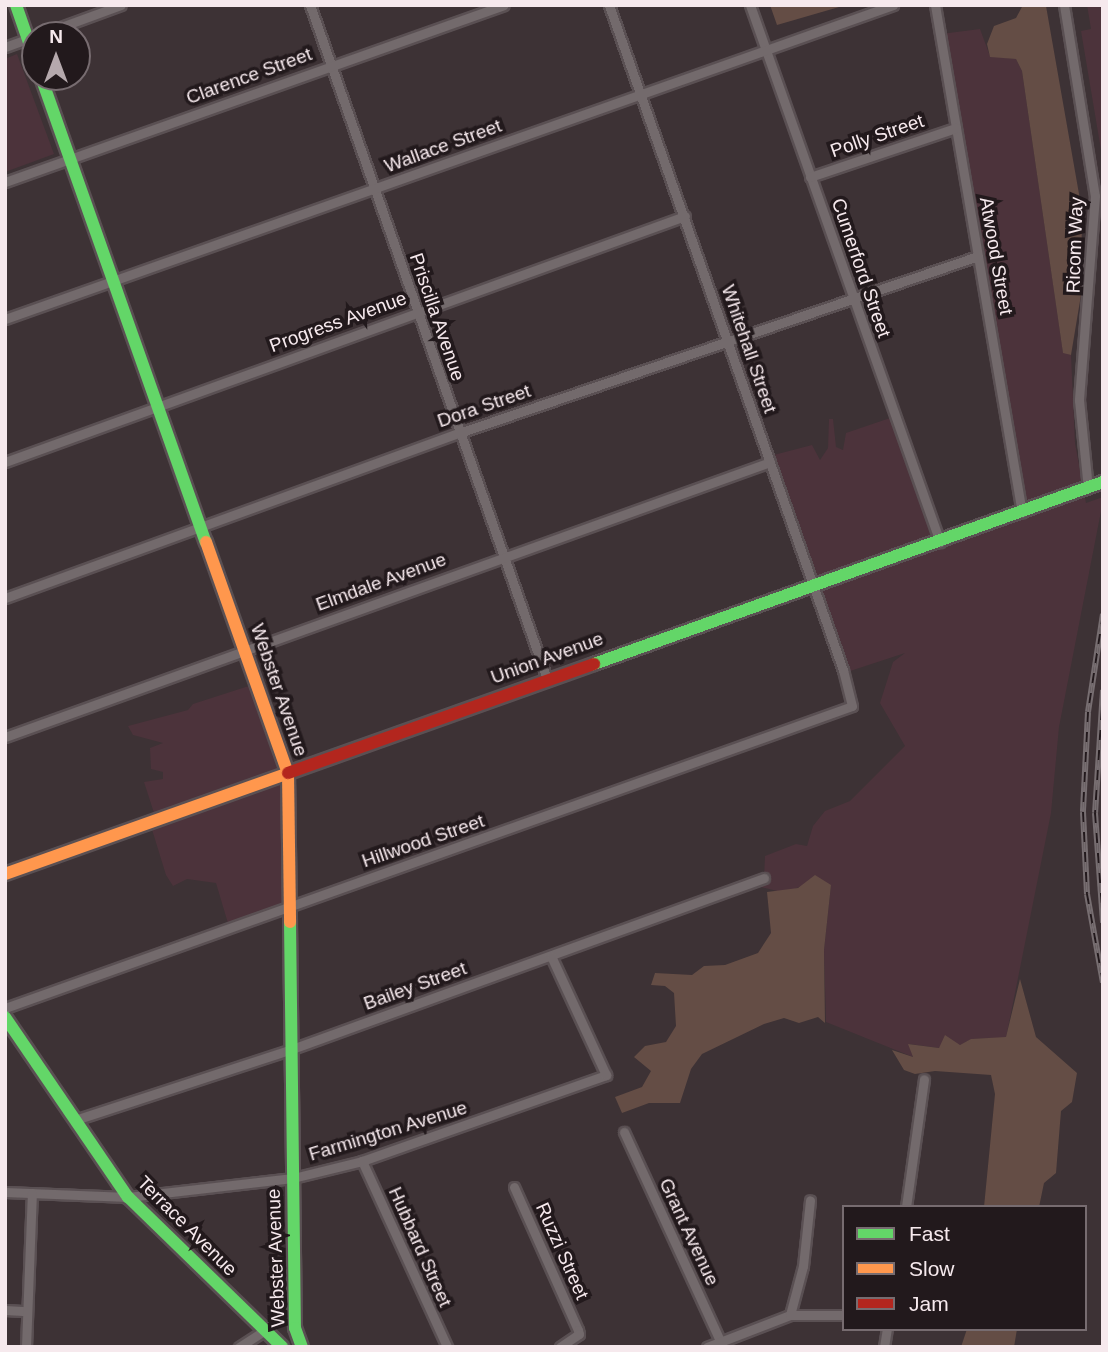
<!DOCTYPE html>
<html>
<head>
<meta charset="utf-8">
<style>
	body { margin:0 }
	#map { position:relative; width:1108px; height:1352px; overflow:hidden; background:#3d3235; font-family:Arial,sans-serif }
	div>[style] { position:absolute }
	.built>* { inset:0; background:#4c333b }
	.green>* { inset:0; background:#644d45 }
	.roads { filter:drop-shadow(2px 0 #5a5053) drop-shadow(-2px 0 #5a5053) drop-shadow(0 2px #5a5053) drop-shadow(0 -2px #5a5053) }
	.street>* { height:9px; margin:-4.5px; padding:0 4.5px; transform-origin:4.5px; border-radius:4.5px; background:#736a6c }
	.fast>* { height:12px; margin:-6px; padding:0 6px; transform-origin:6px; border-radius:6px; background:#63d668 }
	.slow>* { height:12px; margin:-6px; padding:0 6px; transform-origin:6px; border-radius:6px; background:#ff974d }
	.jam>* { height:12px; margin:-6px; padding:0 6px; transform-origin:6px; border-radius:6px; background:#b3261e }
	.rail>* { height:6px; margin-top:-3px; transform-origin:0; background:repeating-linear-gradient(90deg,#22191c 0 10px,#776e71 0 20px); box-sizing:border-box; border-block:2px solid #776e71 }
	span { translate:-50% -50%; white-space:nowrap; text-align:center; line-height:1.15; -webkit-text-stroke:7px #22191c; paint-order:stroke }
	.street-label { font-size:19px; color:#f6e9ed }
	.frame { position:absolute; inset:0; border:7px solid #f6e9ed; pointer-events:none }
	.legend { position:absolute; left:842px; top:1205px; width:245px; height:126px; box-sizing:border-box; background:#22191c; border:2px solid #776c70; margin:0; padding:9px 12px; list-style:none; font-size:21px; color:#f6e9ed }
	.legend li { display:flex; align-items:center; gap:14px; height:35px }
	.legend b { width:35px; border:2px solid #776c70 }
	.north { position:absolute; left:21px; top:21px; width:70px; height:70px; box-sizing:border-box; background:#22191c; border:2px solid #776c70; border-radius:50%; rotate:0deg; font-size:19px; font-weight:700; line-height:28px; text-align:center; color:#f6e9ed }
	.north::after { content:''; display:block; margin:auto; width:24px; height:32px; background:#b5a9ad; clip-path:polygon(50% 0,100% 100%,50% 72%,0 100%) }
</style>
</head>
<body>
<div id="map">
	<div class="built">
		<div style="clip-path:polygon(1087px 5px,1103px 5px,1103px 162px,1081px 31px,1091px 29px)"></div>
		<div style="clip-path:polygon(980px 29px,990px 56px,1016px 59px,1022px 71px,1063px 352px,1071px 355px,1075px 443px,1086px 503px,1103px 497px,1103px 501px,1059px 727px,1051px 813px,1006px 1038px,972px 1039px,960px 1045px,944px 1042px,939px 1048px,909px 1044px,913px 1057px,826px 1022px,824px 950px,831px 885px,802px 886px,785px 893px,757px 886px,764px 878px,765px 856px,796px 844px,807px 846px,813px 826px,825px 811px,850px 801px,905px 746px,880px 703px,893px 662px,905px 653px,844px 673px,770px 456px,812px 445px,820px 460px,828px 448px,829px 419px,833px 419px,836px 447px,843px 450px,846px 433px,893px 417px,941px 541px,1020px 516px,941px 34px)"></div>
		<div style="clip-path:polygon(17px 54px,54px 154px,5px 172px,5px 59px)"></div>
		<div style="clip-path:polygon(255px 684px,288px 770px,291px 913px,236px 931px,230px 930px,216px 883px,187px 879px,173px 886px,166px 875px,150px 823px,155px 816px,144px 782px,163px 779px,163px 772px,151px 769px,150px 748px,163px 743px,133px 735px,128px 726px,188px 710px,193px 704px)"></div>
	</div>
	<div class="green">
		<div style="clip-path:polygon(770px 5px,846px 5px,777px 25px)"></div>
		<div style="clip-path:polygon(1023px 5px,1046px 6px,1082px 211px,1081px 295px,1071px 355px,1063px 353px,1022px 71px,1016px 59px,990px 57px,987px 44px,994px 26px,1016px 18px)"></div>
		<div style="clip-path:polygon(815px 875px,831px 885px,824px 950px,825px 1023px,818px 1017px,799px 1023px,784px 1018px,764px 1024px,702px 1054px,691px 1069px,680px 1103px,649px 1103px,622px 1113px,615px 1097px,642px 1087px,651px 1071px,634px 1057px,645px 1046px,666px 1042px,676px 1026px,674px 993px,665px 986px,651px 985px,655px 973px,692px 975px,704px 966px,725px 965px,758px 953px,771px 933px,767px 892px,798px 888px)"></div>
		<div style="clip-path:polygon(1020px 979px,1036px 1037px,1077px 1073px,1072px 1102px,1061px 1111px,1056px 1173px,1044px 1183px,1039px 1207px,984px 1207px,995px 1094px,991px 1075px,935px 1071px,915px 1074px,904px 1070px,892px 1050px,913px 1057px,908px 1044px,939px 1048px,945px 1035px,960px 1045px,971px 1039px,1006px 1037px)"></div>
		<div style="clip-path:polygon(967px 1329px,1017px 1329px,1014px 1347px,961px 1347px)"></div>
	</div>
	<div class="roads">
		<div class="street">
			<div style="left:310px;top:5px;width:714px;rotate:70.63deg"></div>
			<div style="left:750px;top:5px;width:570px;rotate:70.52deg"></div>
			<div style="left:935px;top:5px;width:515px;rotate:80.28deg"></div>
			<div style="left:1064px;top:5px;width:193px;rotate:80.8deg"></div>
			<div style="left:1095px;top:196px;width:205px;rotate:94.5deg"></div>
			<div style="left:1079px;top:400px;width:88px;rotate:84.2deg"></div>
			<div style="left:39px;top:35px;width:87px;rotate:-20.1deg"></div>
			<div style="left:5px;top:47px;width:30px;rotate:-20deg"></div>
			<div style="left:810px;top:177px;width:154px;rotate:-18.6deg"></div>
			<div style="left:5px;top:182px;width:529px;rotate:-19.53deg"></div>
			<div style="left:5px;top:319px;width:942px;rotate:-19.47deg"></div>
			<div style="left:5px;top:462px;width:723px;rotate:-19.89deg"></div>
			<div style="left:5px;top:598px;width:483px;rotate:-20deg"></div>
			<div style="left:459px;top:433px;width:548px;rotate:-18.83deg"></div>
			<div style="left:5px;top:737px;width:813px;rotate:-19.77deg"></div>
			<div style="left:5px;top:1008px;width:899px;rotate:-19.62deg"></div>
			<div style="left:852px;top:706px;width:37px;rotate:-104deg"></div>
			<div style="left:843px;top:670px;width:705px;rotate:-109.39deg"></div>
			<div style="left:75px;top:1120px;width:228px;rotate:-18.1deg"></div>
			<div style="left:292px;top:1049px;width:502px;rotate:-19.91deg"></div>
			<div style="left:624px;top:1132px;width:237px;rotate:65.3deg"></div>
			<div style="left:362px;top:1161px;width:205px;rotate:65.4deg"></div>
			<div style="left:514px;top:1187px;width:157px;rotate:65.9deg"></div>
			<div style="left:578px;top:1330px;width:4px;rotate:76deg"></div>
			<div style="left:579px;top:1334px;width:23px;rotate:146deg"></div>
			<div style="left:5px;top:1192px;width:123px;rotate:2.3deg"></div>
			<div style="left:128px;top:1197px;width:166px;rotate:-6.6deg"></div>
			<div style="left:293px;top:1178px;width:71px;rotate:-13.8deg"></div>
			<div style="left:362px;top:1161px;width:259px;rotate:-19.4deg"></div>
			<div style="left:606px;top:1075px;width:131px;rotate:-114.8deg"></div>
			<div style="left:906px;top:1207px;width:129px;rotate:-82deg"></div>
			<div style="left:5px;top:1310px;width:22px;rotate:3deg"></div>
			<div style="left:790px;top:1315px;width:51px;rotate:-75.1deg"></div>
			<div style="left:803px;top:1266px;width:66px;rotate:-83.9deg"></div>
			<div style="left:26px;top:1347px;width:154px;rotate:-87.8deg"></div>
			<div style="left:239px;top:1347px;width:31px;rotate:-33deg"></div>
			<div style="left:707px;top:1347px;width:89px;rotate:-21.1deg"></div>
			<div style="left:790px;top:1315px;width:54px"></div>
			<div style="left:884px;top:1347px;width:18px;rotate:-81deg"></div>
		</div>
		<div class="fast">
			<div style="left:16px;top:5px;width:58px;rotate:70.9deg"></div>
			<div style="left:41px;top:77px;width:493px;rotate:70.5deg"></div>
			<div style="left:594px;top:664px;width:541px;rotate:-19.68deg"></div>
			<div style="left:290px;top:922px;width:406px;rotate:89.3deg"></div>
			<div style="left:295px;top:1328px;width:20px;rotate:70deg"></div>
			<div style="left:5px;top:1017px;width:218px;rotate:55.7deg"></div>
			<div style="left:128px;top:1197px;width:215px;rotate:44.2deg"></div>
		</div>
		<div class="slow">
			<div style="left:206px;top:542px;width:245px;rotate:70.5deg"></div>
			<div style="left:288px;top:773px;width:149px;rotate:89.2deg"></div>
			<div style="left:5px;top:874px;width:300px;rotate:-19.6deg"></div>
		</div>
		<div class="jam">
			<div style="left:288px;top:773px;width:325px;rotate:-19.6deg"></div>
		</div>
	</div>
	<div class="rail">
		<div style="left:1103px;top:614px;width:99px;rotate:98.7deg"></div>
		<div style="left:1088px;top:712px;width:100px;rotate:92.9deg"></div>
		<div style="left:1083px;top:812px;width:82px;rotate:87.2deg"></div>
		<div style="left:1087px;top:894px;width:90px;rotate:79.8deg"></div>
		<div style="left:1103px;top:690px;width:123px;rotate:93.7deg"></div>
		<div style="left:1095px;top:813px;width:110px;rotate:85.8deg"></div>
	</div>
	<div class="street-label">
		<span style="left:249px;top:76px;rotate:-20deg">Clarence Street</span>
		<span style="left:877px;top:136px;rotate:-19deg">Polly Street</span>
		<span style="left:443px;top:146px;rotate:-20deg">Wallace Street</span>
		<span style="left:1075px;top:245px;rotate:-88deg">Ricom Way</span>
		<span style="left:996px;top:256px;rotate:80deg">Atwood Street</span>
		<span style="left:861px;top:268px;rotate:71deg">Cumerford Street</span>
		<span style="left:437px;top:317px;rotate:71deg">Priscilla Avenue</span>
		<span style="left:338px;top:322px;rotate:-20deg">Progress Avenue</span>
		<span style="left:749px;top:349px;rotate:71deg">Whitehall Street</span>
		<span style="left:484px;top:406px;rotate:-19deg">Dora Street</span>
		<span style="left:381px;top:582px;rotate:-20deg">Elmdale Avenue</span>
		<span style="left:547px;top:658px;rotate:-20deg">Union Avenue</span>
		<span style="left:279px;top:690px;rotate:71deg">Webster Avenue</span>
		<span style="left:423px;top:841px;rotate:-19deg">Hillwood Street</span>
		<span style="left:415px;top:986px;rotate:-20deg">Bailey Street</span>
		<span style="left:388px;top:1131px;rotate:-17deg">Farmington Avenue</span>
		<span style="left:187px;top:1226px;rotate:45deg">Terrace Avenue</span>
		<span style="left:689px;top:1232px;rotate:65deg">Grant Avenue</span>
		<span style="left:420px;top:1247px;rotate:66deg">Hubbard Street</span>
		<span style="left:562px;top:1251px;rotate:66deg">Ruzzi Street</span>
		<span style="left:276px;top:1258px;rotate:-92deg">Webster Avenue</span>
	</div>
	<div class="frame"></div>
	<ul class="legend">
	<li><b style="height:9px;background:#63d668"></b>Fast</li>
	<li><b style="height:9px;background:#ff974d"></b>Slow</li>
	<li><b style="height:9px;background:#b3261e"></b>Jam</li>
	</ul>
	<div class="north">N</div>
</div>
</body>
</html>
